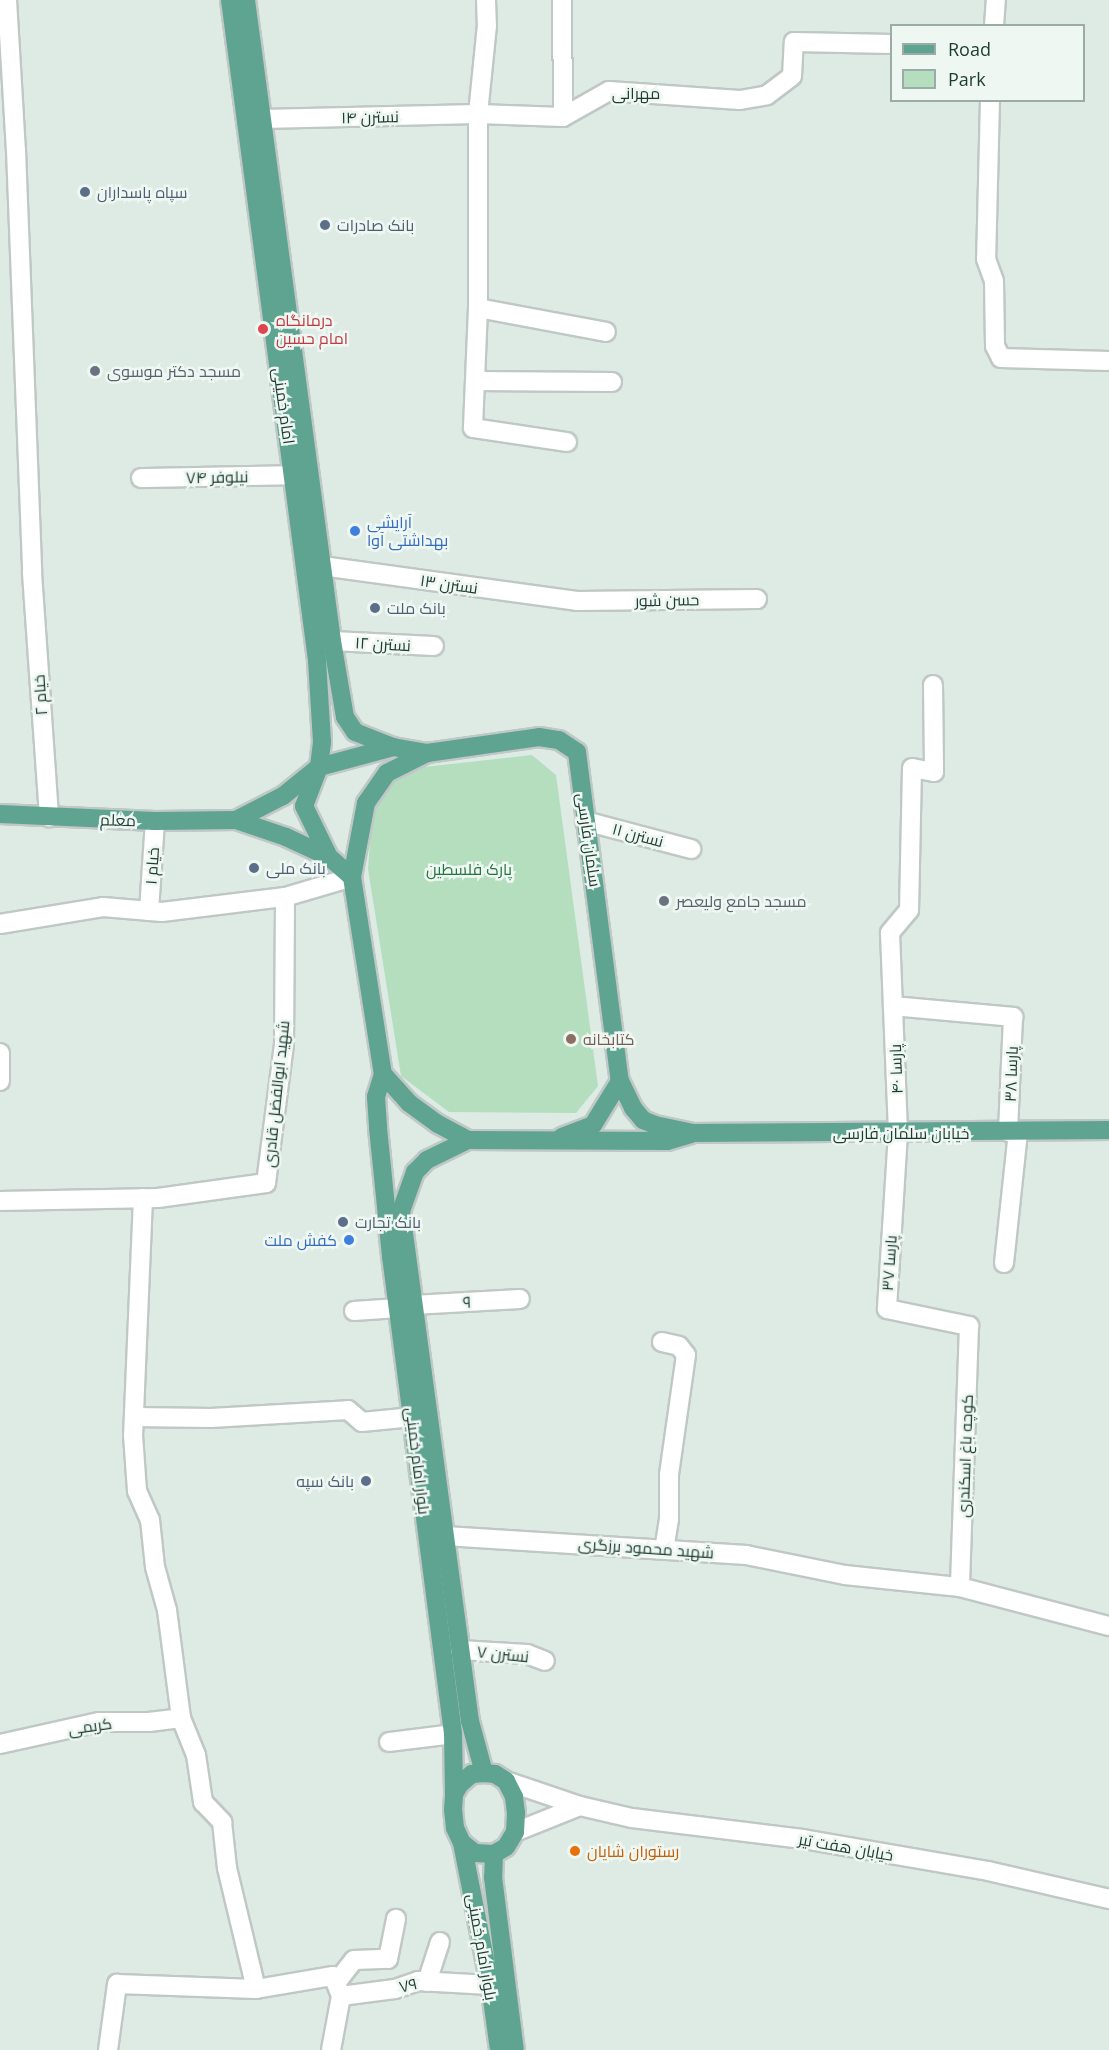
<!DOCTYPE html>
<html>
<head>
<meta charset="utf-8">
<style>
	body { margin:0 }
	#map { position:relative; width:1109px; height:2050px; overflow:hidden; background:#ddebe4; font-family:"Open Sans",Cairo,sans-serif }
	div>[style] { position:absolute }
	.green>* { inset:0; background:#b4debe }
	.roads { filter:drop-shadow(2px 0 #c0c8c6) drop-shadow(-2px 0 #c0c8c6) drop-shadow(0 2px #c0c8c6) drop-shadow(0 -2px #c0c8c6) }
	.minor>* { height:18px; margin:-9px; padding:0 9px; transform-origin:9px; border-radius:9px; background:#fff }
	.major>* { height:18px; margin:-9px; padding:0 9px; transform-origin:9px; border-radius:9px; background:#5ea491 }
	.dots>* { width:16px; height:16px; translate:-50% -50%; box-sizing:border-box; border:3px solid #eef7f2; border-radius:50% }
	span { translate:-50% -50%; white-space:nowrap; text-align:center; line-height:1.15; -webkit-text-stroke:5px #eef7f2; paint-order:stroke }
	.street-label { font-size:16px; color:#1e3b33 }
	.service-label { font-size:16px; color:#4e5e75 }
	.left { translate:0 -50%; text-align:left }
	.right { translate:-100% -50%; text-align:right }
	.health-label { font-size:16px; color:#be3a42 }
	.worship-label { font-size:16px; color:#5b616d }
	.shop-label { font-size:16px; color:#366cbe }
	.park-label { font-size:16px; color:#257543 }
	.education-label { font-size:16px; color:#785e54 }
	.food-label { font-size:16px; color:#c56008 }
	.legend { position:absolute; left:890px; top:24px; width:195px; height:78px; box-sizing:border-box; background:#eef7f2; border:2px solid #9baca6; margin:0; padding:8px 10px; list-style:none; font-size:18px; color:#1e3b33 }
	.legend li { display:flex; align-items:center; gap:12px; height:30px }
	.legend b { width:30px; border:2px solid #9baca6 }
</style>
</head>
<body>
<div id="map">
	<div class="green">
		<div style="clip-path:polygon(532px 755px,556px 775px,598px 1086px,576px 1113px,449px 1112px,401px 1076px,368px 869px,373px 804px,397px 770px)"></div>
	</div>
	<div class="roads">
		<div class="minor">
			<div style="left:7px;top:0;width:150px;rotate:86.6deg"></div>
			<div style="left:16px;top:150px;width:423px;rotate:87.8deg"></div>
			<div style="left:32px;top:573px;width:245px;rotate:86deg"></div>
			<div style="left:486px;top:0;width:25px;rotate:88deg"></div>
			<div style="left:487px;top:25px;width:89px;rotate:95.8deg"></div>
			<div style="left:478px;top:114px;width:194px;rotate:90deg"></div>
			<div style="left:478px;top:308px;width:120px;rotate:92.4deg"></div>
			<div style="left:473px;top:428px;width:95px;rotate:8.5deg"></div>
			<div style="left:562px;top:0;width:117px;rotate:89.5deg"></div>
			<div style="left:994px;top:26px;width:26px;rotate:-86deg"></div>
			<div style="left:990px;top:100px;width:159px;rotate:91.4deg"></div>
			<div style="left:986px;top:259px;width:23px;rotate:70deg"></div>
			<div style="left:994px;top:281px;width:65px;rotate:89.1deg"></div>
			<div style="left:995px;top:346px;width:13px;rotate:63deg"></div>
			<div style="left:1001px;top:358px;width:108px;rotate:1.6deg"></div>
			<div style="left:262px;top:119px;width:216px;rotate:-1.3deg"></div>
			<div style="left:478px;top:114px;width:85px;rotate:2deg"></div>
			<div style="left:563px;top:117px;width:53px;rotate:-29.5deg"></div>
			<div style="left:609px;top:91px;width:131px;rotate:3.9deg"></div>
			<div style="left:740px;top:100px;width:27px;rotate:-10deg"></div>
			<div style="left:767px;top:95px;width:31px;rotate:-37deg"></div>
			<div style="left:792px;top:76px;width:34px;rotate:-87deg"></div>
			<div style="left:794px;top:42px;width:98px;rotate:1.2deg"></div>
			<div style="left:478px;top:308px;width:130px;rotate:10.6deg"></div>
			<div style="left:475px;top:381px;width:137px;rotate:0.4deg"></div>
			<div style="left:141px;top:478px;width:152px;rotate:-1.1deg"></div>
			<div style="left:322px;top:566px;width:257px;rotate:7.8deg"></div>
			<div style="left:577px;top:601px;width:180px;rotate:-0.6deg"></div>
			<div style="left:332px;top:641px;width:102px;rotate:2.8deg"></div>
			<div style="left:933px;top:685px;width:87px;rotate:89.3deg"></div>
			<div style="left:934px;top:772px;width:22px;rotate:-170deg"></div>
			<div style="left:912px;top:768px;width:142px;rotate:91.2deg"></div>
			<div style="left:909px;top:910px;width:30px;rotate:130deg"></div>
			<div style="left:890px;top:933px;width:200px;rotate:87.7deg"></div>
			<div style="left:898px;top:1133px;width:176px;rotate:93.6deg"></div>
			<div style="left:887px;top:1309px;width:84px;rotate:11.7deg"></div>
			<div style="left:969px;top:1326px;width:261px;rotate:92deg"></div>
			<div style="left:585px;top:821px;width:110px;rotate:14.8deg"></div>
			<div style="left:149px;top:911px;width:90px;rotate:-86.2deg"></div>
			<div style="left:0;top:924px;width:104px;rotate:-9.4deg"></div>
			<div style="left:103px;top:907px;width:59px;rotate:4.8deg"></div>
			<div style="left:162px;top:912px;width:124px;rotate:-7deg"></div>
			<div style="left:285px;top:897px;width:70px;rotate:-16.6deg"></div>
			<div style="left:893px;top:1006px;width:121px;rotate:5.2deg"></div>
			<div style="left:1013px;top:1017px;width:115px;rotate:92.5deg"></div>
			<div style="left:0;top:1081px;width:28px;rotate:-90deg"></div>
			<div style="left:143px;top:1198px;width:237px;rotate:92.4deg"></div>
			<div style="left:133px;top:1435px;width:56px;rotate:85.9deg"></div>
			<div style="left:137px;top:1491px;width:32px;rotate:66deg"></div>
			<div style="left:150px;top:1520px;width:47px;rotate:83.9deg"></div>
			<div style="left:155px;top:1567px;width:45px;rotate:74.4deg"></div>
			<div style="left:167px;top:1610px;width:109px;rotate:82.6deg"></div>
			<div style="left:181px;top:1718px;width:40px;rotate:68deg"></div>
			<div style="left:196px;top:1755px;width:48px;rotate:81.5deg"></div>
			<div style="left:203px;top:1802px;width:28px;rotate:46deg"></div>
			<div style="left:222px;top:1822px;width:46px;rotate:83.8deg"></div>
			<div style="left:227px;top:1868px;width:124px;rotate:76.5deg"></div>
			<div style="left:256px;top:1989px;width:78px;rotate:-9.6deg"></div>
			<div style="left:333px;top:1976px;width:22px;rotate:68deg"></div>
			<div style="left:341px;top:1996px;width:54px;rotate:-7.4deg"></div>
			<div style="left:395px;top:1989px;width:24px;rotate:-19deg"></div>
			<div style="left:418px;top:1981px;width:72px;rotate:3.2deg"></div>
			<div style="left:0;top:1201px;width:158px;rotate:-1.1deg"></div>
			<div style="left:158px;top:1198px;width:109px;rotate:-7.9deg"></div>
			<div style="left:266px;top:1183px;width:139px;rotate:-82.6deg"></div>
			<div style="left:284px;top:1045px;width:148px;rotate:-89.6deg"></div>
			<div style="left:1004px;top:1263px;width:132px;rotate:-83.9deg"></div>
			<div style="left:413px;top:1305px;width:107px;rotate:-3.2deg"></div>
			<div style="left:354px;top:1311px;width:44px;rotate:-3.9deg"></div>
			<div style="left:662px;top:1342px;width:17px;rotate:13deg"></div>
			<div style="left:679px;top:1346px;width:11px;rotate:52deg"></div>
			<div style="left:686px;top:1355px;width:121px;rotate:98.1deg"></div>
			<div style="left:669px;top:1475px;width:44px;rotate:90deg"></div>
			<div style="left:669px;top:1519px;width:30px;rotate:99deg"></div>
			<div style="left:134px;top:1417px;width:77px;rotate:0.7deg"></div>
			<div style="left:211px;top:1418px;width:137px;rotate:-3.3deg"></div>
			<div style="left:348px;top:1410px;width:18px;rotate:41deg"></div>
			<div style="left:362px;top:1422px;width:51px;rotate:-5.6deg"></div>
			<div style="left:445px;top:1536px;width:302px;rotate:3.6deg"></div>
			<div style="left:746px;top:1555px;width:101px;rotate:11.4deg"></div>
			<div style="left:845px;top:1575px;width:116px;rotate:6deg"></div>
			<div style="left:960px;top:1587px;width:154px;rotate:14.7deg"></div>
			<div style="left:460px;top:1650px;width:67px;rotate:3.4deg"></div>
			<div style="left:527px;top:1654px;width:19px;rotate:21deg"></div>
			<div style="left:389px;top:1742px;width:64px;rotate:-7.1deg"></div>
			<div style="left:0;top:1744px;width:101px;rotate:-12.5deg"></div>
			<div style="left:99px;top:1722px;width:50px"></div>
			<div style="left:149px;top:1722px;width:32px;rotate:-7deg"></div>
			<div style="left:506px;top:1781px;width:78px;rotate:18.7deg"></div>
			<div style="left:580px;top:1806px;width:53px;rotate:13deg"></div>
			<div style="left:632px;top:1818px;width:172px;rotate:7deg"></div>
			<div style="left:803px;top:1839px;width:188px;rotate:9.8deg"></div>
			<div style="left:988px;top:1871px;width:124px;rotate:13deg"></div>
			<div style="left:515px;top:1832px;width:70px;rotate:-21.8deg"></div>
			<div style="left:427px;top:1982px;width:42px;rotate:-72deg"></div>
			<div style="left:336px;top:1983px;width:29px;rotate:-52deg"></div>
			<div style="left:354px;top:1960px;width:34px;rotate:-2deg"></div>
			<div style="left:388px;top:1959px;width:41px;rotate:-78.7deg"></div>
			<div style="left:108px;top:2050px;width:67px;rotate:-82.2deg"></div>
			<div style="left:117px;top:1984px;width:139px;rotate:2.1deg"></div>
			<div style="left:331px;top:2050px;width:55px;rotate:-79.5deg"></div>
		</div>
		<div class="major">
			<div style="left:230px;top:0;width:666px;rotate:82.49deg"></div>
			<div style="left:317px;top:660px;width:82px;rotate:86.5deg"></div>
			<div style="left:322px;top:742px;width:25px;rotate:97deg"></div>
			<div style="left:319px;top:767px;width:42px;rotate:111deg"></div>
			<div style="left:304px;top:806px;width:57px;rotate:63.9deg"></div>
			<div style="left:246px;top:0;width:647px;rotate:82.36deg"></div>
			<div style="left:332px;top:641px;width:77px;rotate:80.3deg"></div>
			<div style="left:345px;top:717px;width:18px;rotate:56deg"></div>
			<div style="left:355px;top:732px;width:41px;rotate:21.5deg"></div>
			<div style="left:393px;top:747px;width:35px;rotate:10deg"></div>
			<div style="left:427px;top:753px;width:113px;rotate:-8.1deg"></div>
			<div style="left:539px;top:737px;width:20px;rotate:9deg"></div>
			<div style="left:559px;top:740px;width:22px;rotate:34deg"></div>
			<div style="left:577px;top:752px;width:332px;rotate:82.6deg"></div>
			<div style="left:620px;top:1081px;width:30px;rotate:64deg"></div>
			<div style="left:633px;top:1108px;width:16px;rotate:50deg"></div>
			<div style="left:643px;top:1120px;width:13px;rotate:23deg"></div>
			<div style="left:655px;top:1125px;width:38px;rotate:12deg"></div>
			<div style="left:692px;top:1133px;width:417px;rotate:-0.4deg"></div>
			<div style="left:427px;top:753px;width:45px;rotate:153.4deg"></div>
			<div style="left:387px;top:773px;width:37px;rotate:125deg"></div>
			<div style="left:366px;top:803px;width:75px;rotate:100.7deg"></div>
			<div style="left:352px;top:877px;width:199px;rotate:81.1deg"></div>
			<div style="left:383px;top:1074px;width:24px;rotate:107deg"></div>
			<div style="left:376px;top:1097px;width:31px;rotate:86deg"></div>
			<div style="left:378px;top:1128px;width:129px;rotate:84.2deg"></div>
			<div style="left:391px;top:1256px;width:482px;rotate:82.6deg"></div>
			<div style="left:453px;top:1734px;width:60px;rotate:89deg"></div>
			<div style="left:0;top:814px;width:155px;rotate:2.6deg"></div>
			<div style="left:155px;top:821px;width:81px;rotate:-0.7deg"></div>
			<div style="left:236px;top:820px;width:53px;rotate:18.8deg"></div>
			<div style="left:286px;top:837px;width:47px;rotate:24.9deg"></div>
			<div style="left:329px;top:857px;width:30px;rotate:41deg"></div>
			<div style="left:236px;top:820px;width:53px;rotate:-27.1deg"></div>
			<div style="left:283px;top:796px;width:46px;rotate:-38.9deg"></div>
			<div style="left:319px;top:767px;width:77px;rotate:-15.1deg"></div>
			<div style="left:383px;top:1074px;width:39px;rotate:48deg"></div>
			<div style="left:409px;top:1103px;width:36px;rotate:36deg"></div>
			<div style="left:438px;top:1124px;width:34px;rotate:28deg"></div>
			<div style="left:468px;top:1140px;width:199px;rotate:0.3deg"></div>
			<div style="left:667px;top:1141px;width:25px;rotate:-16deg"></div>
			<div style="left:562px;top:1137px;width:33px;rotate:-21deg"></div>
			<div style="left:593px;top:1125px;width:52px;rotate:-58.5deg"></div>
			<div style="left:468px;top:1140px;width:46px;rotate:154deg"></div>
			<div style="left:427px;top:1160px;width:17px;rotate:135deg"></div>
			<div style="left:415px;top:1172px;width:41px;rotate:109.7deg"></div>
			<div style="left:401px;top:1211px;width:515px;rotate:82.3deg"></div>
			<div style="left:470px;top:1721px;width:54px;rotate:74.9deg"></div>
			<div style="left:484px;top:1773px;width:11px;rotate:5deg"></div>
			<div style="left:495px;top:1774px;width:13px;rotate:32deg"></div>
			<div style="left:506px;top:1781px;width:18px;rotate:63deg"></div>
			<div style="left:514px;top:1797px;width:16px;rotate:83deg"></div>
			<div style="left:516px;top:1813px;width:19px;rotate:93deg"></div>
			<div style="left:515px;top:1832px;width:17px;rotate:121deg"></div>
			<div style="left:506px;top:1847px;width:14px;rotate:150deg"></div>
			<div style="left:494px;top:1854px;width:19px;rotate:-177deg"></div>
			<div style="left:475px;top:1853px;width:16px;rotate:-142deg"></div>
			<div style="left:462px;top:1843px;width:17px;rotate:-115deg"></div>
			<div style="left:455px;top:1828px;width:18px;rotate:-96deg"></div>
			<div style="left:453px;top:1810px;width:16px;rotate:-86deg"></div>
			<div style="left:454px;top:1794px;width:12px;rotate:-59deg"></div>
			<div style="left:460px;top:1784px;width:16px;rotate:-40deg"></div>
			<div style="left:472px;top:1774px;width:12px;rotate:-5deg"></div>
			<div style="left:462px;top:1843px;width:145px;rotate:78.8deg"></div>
			<div style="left:490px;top:1985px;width:66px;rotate:82.1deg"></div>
			<div style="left:494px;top:1854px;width:23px;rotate:92deg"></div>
			<div style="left:493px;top:1877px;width:174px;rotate:82.8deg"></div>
		</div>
	</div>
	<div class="dots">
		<div style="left:85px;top:192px;background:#5c6f8a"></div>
		<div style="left:325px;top:225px;background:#5c6f8a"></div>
		<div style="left:263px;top:329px;background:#e0444e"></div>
		<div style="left:95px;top:371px;background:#6b7280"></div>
		<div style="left:355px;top:531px;background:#3f7fe0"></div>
		<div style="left:375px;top:608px;background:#5c6f8a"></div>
		<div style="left:254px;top:868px;background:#5c6f8a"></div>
		<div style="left:664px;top:901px;background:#6b7280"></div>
		<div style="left:571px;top:1039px;background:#8d6e63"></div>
		<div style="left:343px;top:1222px;background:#5c6f8a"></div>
		<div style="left:349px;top:1240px;background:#3f7fe0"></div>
		<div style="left:366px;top:1481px;background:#5c6f8a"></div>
		<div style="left:575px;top:1851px;background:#e8710a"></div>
	</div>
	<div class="street-label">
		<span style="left:636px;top:93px">مهرانی</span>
		<span style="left:370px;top:117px;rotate:-1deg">نسترن ۱۴</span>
		<span style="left:284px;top:406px;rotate:82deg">امام خمینی</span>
		<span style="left:217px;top:477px;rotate:-1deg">نیلوفر ۷۴</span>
		<span style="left:449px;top:584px;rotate:8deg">نسترن ۱۳</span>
		<span style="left:667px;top:600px;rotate:-1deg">حسن شور</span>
		<span style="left:383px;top:644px;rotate:3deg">نسترن ۱۲</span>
		<span style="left:40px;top:695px;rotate:-94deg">خیام ۲</span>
		<span style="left:118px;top:820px;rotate:2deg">معلم</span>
		<span style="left:638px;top:835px;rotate:15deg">نسترن ۱۱</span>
		<span style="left:589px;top:840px;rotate:82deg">سلمان فارسی</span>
		<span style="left:152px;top:866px;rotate:-86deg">خیام ۱</span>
		<span style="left:896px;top:1069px;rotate:-92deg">پارسا ۴۰</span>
		<span style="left:1011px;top:1074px;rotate:-88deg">پارسا ۳۸</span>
		<span style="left:276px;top:1094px;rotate:-84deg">شهید ابوالفضل قادری</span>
		<span style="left:901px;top:1133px">خیابان سلمان فارسی</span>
		<span style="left:889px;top:1263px;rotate:-86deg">پارسا ۳۷</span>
		<span style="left:467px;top:1302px;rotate:-3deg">۹</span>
		<span style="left:965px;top:1456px;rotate:-88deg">کوچه باغ اسکندری</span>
		<span style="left:418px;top:1461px;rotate:83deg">بلوار امام خمینی</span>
		<span style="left:646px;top:1548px;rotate:4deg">شهید محمود برزگری</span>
		<span style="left:503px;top:1654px;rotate:6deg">نسترن ۷</span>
		<span style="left:90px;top:1726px;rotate:-8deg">کریمی</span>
		<span style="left:846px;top:1847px;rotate:10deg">خیابان هفت تیر</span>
		<span style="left:482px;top:1947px;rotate:80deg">بلوار امام خمینی</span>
		<span style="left:408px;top:1985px;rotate:-13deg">۷۹</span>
	</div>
	<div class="service-label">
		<span class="left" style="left:97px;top:192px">سپاه پاسداران</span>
		<span class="left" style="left:337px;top:225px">بانک صادرات</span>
		<span class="left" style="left:387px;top:608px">بانک ملت</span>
		<span class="left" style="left:266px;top:868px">بانک ملی</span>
		<span class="left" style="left:355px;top:1222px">بانک تجارت</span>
		<span class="right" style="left:354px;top:1481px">بانک سپه</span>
	</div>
	<div class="health-label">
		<span class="left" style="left:276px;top:329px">درمانگاه<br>امام حسین</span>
	</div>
	<div class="worship-label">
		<span class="left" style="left:107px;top:371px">مسجد دکتر موسوی</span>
		<span class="left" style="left:676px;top:901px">مسجد جامع ولیعصر</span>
	</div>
	<div class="shop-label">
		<span class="left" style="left:367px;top:531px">آرایشی<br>بهداشتی آوا</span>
		<span class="right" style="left:337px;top:1240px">کفش ملت</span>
	</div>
	<div class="park-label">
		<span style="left:469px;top:869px">پارک فلسطین</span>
	</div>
	<div class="education-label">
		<span class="left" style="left:583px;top:1039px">کتابخانه</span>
	</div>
	<div class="food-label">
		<span class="left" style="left:587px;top:1851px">رستوران شایان</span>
	</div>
	<ul class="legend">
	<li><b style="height:8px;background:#5ea491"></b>Road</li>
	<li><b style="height:16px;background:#b4debe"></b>Park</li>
	</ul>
</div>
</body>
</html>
